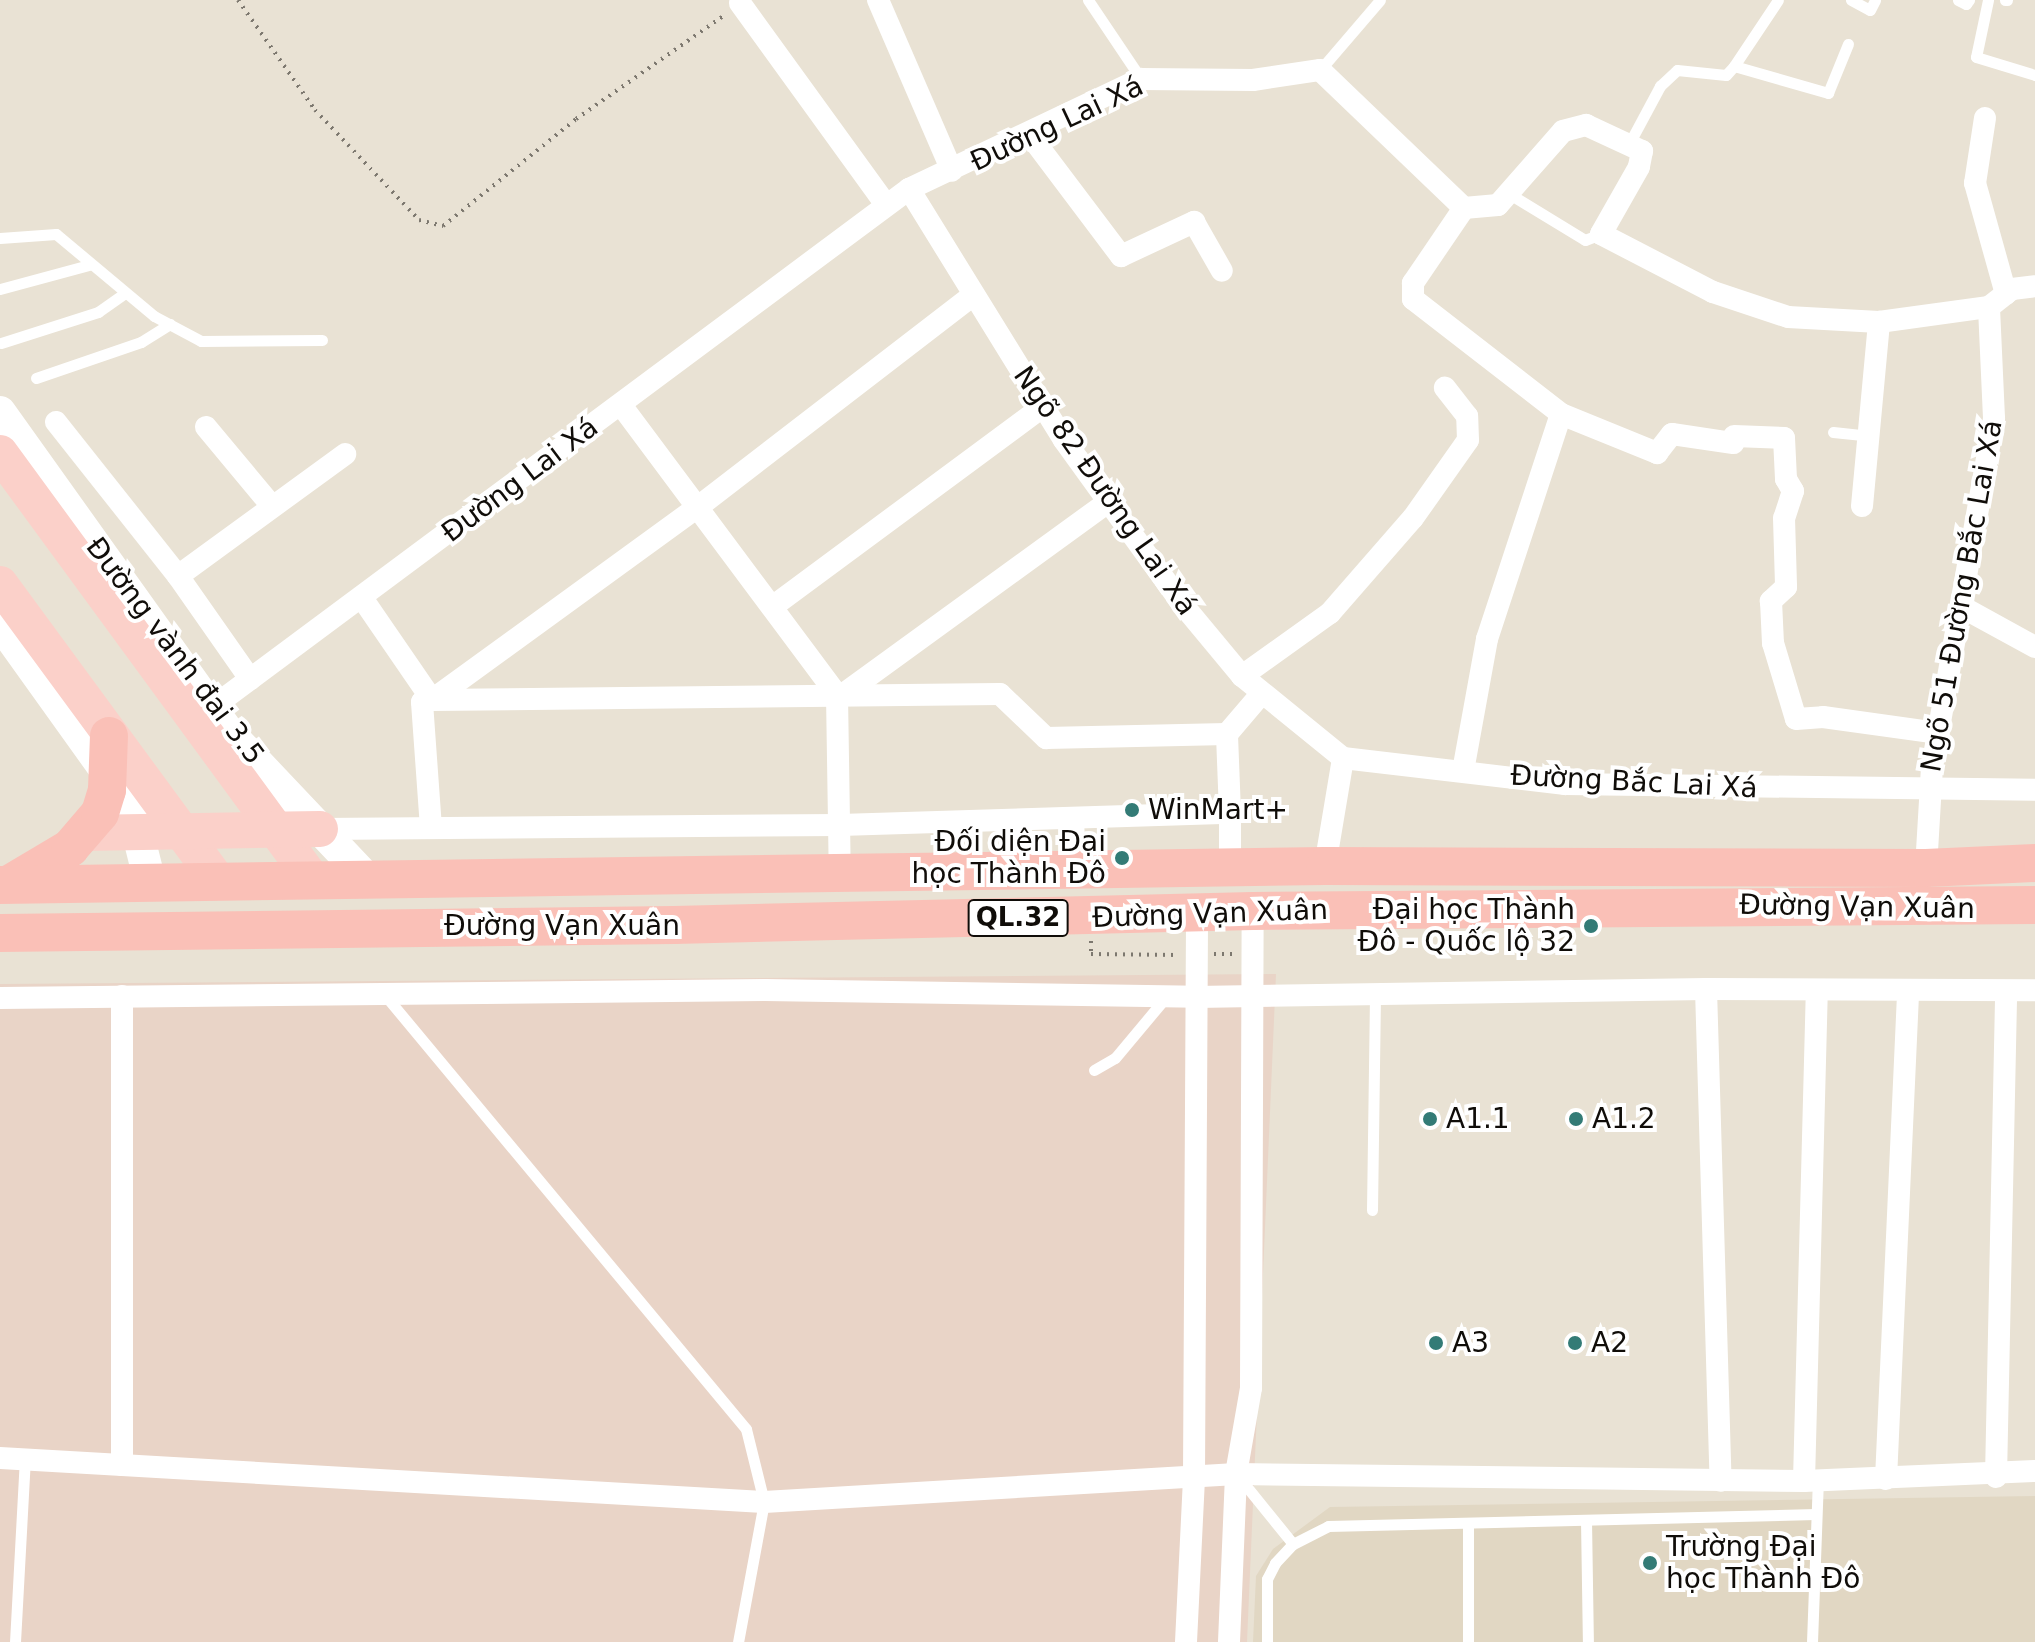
<!DOCTYPE html>
<html>
<head>
<meta charset="utf-8">
<style>
	body { margin:0 }
	#map { position:relative; width:2035px; height:1642px; overflow:hidden; background:#e9e2d4; font-family:"DejaVu Sans",sans-serif }
	div>[style] { position:absolute }
	.industrial>* { inset:0; background:#e9d4c7 }
	.built>* { inset:0; background:#e1d7c3 }
	.path>* { height:4px; margin-top:-2px; transform-origin:0; background:repeating-linear-gradient(90deg,#7d786f 0 2px,transparent 0 8px) }
	.service>* { height:11px; margin:-5.5px; padding:0 5.5px; transform-origin:5.5px; border-radius:5.5px; background:#fff }
	.minor>* { height:22px; margin:-11px; padding:0 11px; transform-origin:11px; border-radius:11px; background:#fff }
	.secondary>* { height:32px; margin:-16px; padding:0 16px; transform-origin:16px; border-radius:16px; background:#fff }
	.primary>* { height:36px; margin:-18px; padding:0 18px; transform-origin:18px; border-radius:18px; background:#fbd0c9 }
	.trunk>* { height:38px; margin:-19px; padding:0 19px; transform-origin:19px; border-radius:19px; background:#fac0b7 }
	.dots>* { width:22px; height:22px; translate:-50% -50%; box-sizing:border-box; border:4px solid #fff; border-radius:50% }
	span { translate:-50% -50%; white-space:nowrap; text-align:center; line-height:1.15; -webkit-text-stroke:8px #fff; paint-order:stroke }
	.shield-label span { padding:2px 6px; background:#fff; border:2px solid; border-radius:6px; -webkit-text-stroke-width:0 }
	.shield-label { font-size:26px; color:#100d09; font-weight:700 }
	.street-label { font-size:28px; color:#100d09 }
	.poi-label { font-size:28px; color:#100d09 }
	.left { translate:0 -50%; text-align:left }
	.right { translate:-100% -50%; text-align:right }
</style>
</head>
<body>
<div id="map">
	<div class="industrial">
		<div style="clip-path:polygon(1276px 974px,1247px 1642px,0 1642px,0 984px)"></div>
	</div>
	<div class="built">
		<div style="clip-path:polygon(2035px 1496px,2035px 1642px,1253px 1642px,1256px 1576px,1273px 1549px,1330px 1507px)"></div>
	</div>
	<div class="path">
		<div style="left:238px;top:0;width:134px;rotate:55deg"></div>
		<div style="left:315px;top:110px;width:151px;rotate:46.6deg"></div>
		<div style="left:419px;top:220px;width:25px;rotate:14deg"></div>
		<div style="left:443px;top:226px;width:171px;rotate:-38.8deg"></div>
		<div style="left:576px;top:119px;width:183px;rotate:-35deg"></div>
		<div style="left:1091px;top:941px;width:13px;rotate:90deg"></div>
		<div style="left:1091px;top:954px;width:87px;rotate:0.7deg"></div>
		<div style="left:1214px;top:954px;width:20px"></div>
	</div>
	<div class="service">
		<div style="left:1088px;top:0;width:95px;rotate:56.1deg"></div>
		<div style="left:1851px;top:0;width:21px;rotate:28deg"></div>
		<div style="left:1870px;top:10px;width:11px;rotate:-63deg"></div>
		<div style="left:1958px;top:0;width:9px;rotate:27deg"></div>
		<div style="left:1966px;top:4px;width:5px;rotate:-53deg"></div>
		<div style="left:1988px;top:0;width:58px;rotate:101.9deg"></div>
		<div style="left:1976px;top:57px;width:62px;rotate:17deg"></div>
		<div style="left:2005px;top:0;width:2px"></div>
		<div style="left:1734px;top:66px;width:79px;rotate:-56.3deg"></div>
		<div style="left:1320px;top:70px;width:92px;rotate:-49.4deg"></div>
		<div style="left:1630px;top:142px;width:64px;rotate:-61.8deg"></div>
		<div style="left:1660px;top:86px;width:23px;rotate:-43deg"></div>
		<div style="left:1677px;top:70px;width:49px;rotate:5.8deg"></div>
		<div style="left:1726px;top:75px;width:12px;rotate:-48deg"></div>
		<div style="left:1734px;top:66px;width:98px;rotate:16deg"></div>
		<div style="left:1828px;top:93px;width:53px;rotate:-67.8deg"></div>
		<div style="left:1508px;top:193px;width:90px;rotate:31.4deg"></div>
		<div style="left:1585px;top:240px;width:17px;rotate:-21deg"></div>
		<div style="left:0;top:238px;width:56px;rotate:-4.1deg"></div>
		<div style="left:56px;top:234px;width:128px;rotate:39.9deg"></div>
		<div style="left:154px;top:316px;width:53px;rotate:28deg"></div>
		<div style="left:201px;top:341px;width:121px;rotate:-0.5deg"></div>
		<div style="left:0;top:289px;width:92px;rotate:-15.1deg"></div>
		<div style="left:1px;top:343px;width:102px;rotate:-17.7deg"></div>
		<div style="left:98px;top:312px;width:33px;rotate:-35deg"></div>
		<div style="left:36px;top:378px;width:111px;rotate:-18.9deg"></div>
		<div style="left:141px;top:342px;width:34px;rotate:-32deg"></div>
		<div style="left:1833px;top:432px;width:37px;rotate:6deg"></div>
		<div style="left:384px;top:994px;width:566px;rotate:50.23deg"></div>
		<div style="left:746px;top:1429px;width:75px;rotate:76.1deg"></div>
		<div style="left:764px;top:1502px;width:142px;rotate:100.5deg"></div>
		<div style="left:1094px;top:1070px;width:24px;rotate:-30deg"></div>
		<div style="left:1115px;top:1058px;width:80px;rotate:-50.1deg"></div>
		<div style="left:1372px;top:1210px;width:217px;rotate:-89.2deg"></div>
		<div style="left:1238px;top:1476px;width:87px;rotate:51deg"></div>
		<div style="left:1586px;top:1520px;width:122px;rotate:89.1deg"></div>
		<div style="left:1468px;top:1523px;width:119px;rotate:90deg"></div>
		<div style="left:15px;top:1642px;width:183px;rotate:-86.9deg"></div>
		<div style="left:1267px;top:1642px;width:63px;rotate:-90deg"></div>
		<div style="left:1267px;top:1579px;width:18px;rotate:-63deg"></div>
		<div style="left:1275px;top:1563px;width:26px;rotate:-47deg"></div>
		<div style="left:1293px;top:1544px;width:39px;rotate:-27deg"></div>
		<div style="left:1328px;top:1526px;width:488px;rotate:-1.4deg"></div>
		<div style="left:1812px;top:1642px;width:163px;rotate:-87.9deg"></div>
	</div>
	<div class="minor">
		<div style="left:878px;top:0;width:186px;rotate:66.6deg"></div>
		<div style="left:740px;top:3px;width:249px;rotate:54.1deg"></div>
		<div style="left:1985px;top:118px;width:66px;rotate:98.7deg"></div>
		<div style="left:1975px;top:183px;width:115px;rotate:74.4deg"></div>
		<div style="left:1029px;top:134px;width:153px;rotate:53deg"></div>
		<div style="left:1121px;top:256px;width:81px;rotate:-25deg"></div>
		<div style="left:1194px;top:222px;width:56px;rotate:60.3deg"></div>
		<div style="left:909px;top:189px;width:295px;rotate:58.3deg"></div>
		<div style="left:1064px;top:440px;width:203px;rotate:54.2deg"></div>
		<div style="left:1183px;top:605px;width:92px;rotate:50.3deg"></div>
		<div style="left:1242px;top:676px;width:130px;rotate:39.1deg"></div>
		<div style="left:1464px;top:208px;width:91px;rotate:124.2deg"></div>
		<div style="left:1413px;top:283px;width:16px;rotate:90deg"></div>
		<div style="left:1413px;top:299px;width:187px;rotate:37.8deg"></div>
		<div style="left:1561px;top:414px;width:104px;rotate:22.1deg"></div>
		<div style="left:1657px;top:453px;width:24px;rotate:-52deg"></div>
		<div style="left:1672px;top:434px;width:62px;rotate:8.4deg"></div>
		<div style="left:621px;top:405px;width:362px;rotate:53.3deg"></div>
		<div style="left:837px;top:695px;width:182px;rotate:89.1deg"></div>
		<div style="left:56px;top:422px;width:196px;rotate:51.6deg"></div>
		<div style="left:178px;top:576px;width:126px;rotate:55deg"></div>
		<div style="left:206px;top:427px;width:102px;rotate:50.2deg"></div>
		<div style="left:1734px;top:436px;width:50px;rotate:2.3deg"></div>
		<div style="left:1784px;top:438px;width:41px;rotate:87.2deg"></div>
		<div style="left:1786px;top:479px;width:14px;rotate:60deg"></div>
		<div style="left:1793px;top:491px;width:28px;rotate:108deg"></div>
		<div style="left:1784px;top:518px;width:69px;rotate:88.3deg"></div>
		<div style="left:1786px;top:587px;width:21px;rotate:137deg"></div>
		<div style="left:1771px;top:601px;width:42px;rotate:87.3deg"></div>
		<div style="left:1773px;top:643px;width:79px;rotate:73.2deg"></div>
		<div style="left:1796px;top:719px;width:27px;rotate:-4deg"></div>
		<div style="left:1823px;top:717px;width:117px;rotate:7.9deg"></div>
		<div style="left:1862px;top:506px;width:185px;rotate:-84.7deg"></div>
		<div style="left:178px;top:576px;width:207px;rotate:-36.1deg"></div>
		<div style="left:362px;top:598px;width:124px;rotate:55.5deg"></div>
		<div style="left:432px;top:700px;width:329px;rotate:-36deg"></div>
		<div style="left:698px;top:507px;width:347px;rotate:-37.6deg"></div>
		<div style="left:772px;top:607px;width:336px;rotate:-36.5deg"></div>
		<div style="left:1962px;top:607px;width:83px;rotate:28.7deg"></div>
		<div style="left:1242px;top:676px;width:108px;rotate:-35.6deg"></div>
		<div style="left:1330px;top:613px;width:126px;rotate:-48.9deg"></div>
		<div style="left:1413px;top:518px;width:95px;rotate:-54.8deg"></div>
		<div style="left:1468px;top:440px;width:24px;rotate:-92deg"></div>
		<div style="left:1467px;top:416px;width:36px;rotate:-128deg"></div>
		<div style="left:841px;top:696px;width:330px;rotate:-36deg"></div>
		<div style="left:202px;top:715px;width:881px;rotate:-36.65deg"></div>
		<div style="left:909px;top:189px;width:257px;rotate:-25.4deg"></div>
		<div style="left:1141px;top:79px;width:112px;rotate:0.5deg"></div>
		<div style="left:1253px;top:80px;width:68px;rotate:-8.5deg"></div>
		<div style="left:1320px;top:70px;width:199px;rotate:43.8deg"></div>
		<div style="left:1464px;top:208px;width:34px;rotate:-5deg"></div>
		<div style="left:1498px;top:205px;width:98px;rotate:-48.7deg"></div>
		<div style="left:1563px;top:131px;width:24px;rotate:-15deg"></div>
		<div style="left:1586px;top:125px;width:62px;rotate:24.9deg"></div>
		<div style="left:1642px;top:151px;width:16px;rotate:101deg"></div>
		<div style="left:1639px;top:167px;width:77px;rotate:119.6deg"></div>
		<div style="left:1601px;top:234px;width:126px;rotate:27.4deg"></div>
		<div style="left:1713px;top:292px;width:79px;rotate:18.4deg"></div>
		<div style="left:1788px;top:317px;width:91px;rotate:3.1deg"></div>
		<div style="left:1879px;top:322px;width:111px;rotate:-7.8deg"></div>
		<div style="left:1989px;top:307px;width:29px;rotate:-38deg"></div>
		<div style="left:2012px;top:289px;width:23px;rotate:-7deg"></div>
		<div style="left:1343px;top:758px;width:224px;rotate:6.7deg"></div>
		<div style="left:1565px;top:784px;width:470px;rotate:0.7deg"></div>
		<div style="left:1463px;top:771px;width:134px;rotate:-79.7deg"></div>
		<div style="left:1487px;top:639px;width:237px;rotate:-71.8deg"></div>
		<div style="left:1230px;top:813px;width:55px;rotate:90deg"></div>
		<div style="left:1073px;top:818px;width:53px;rotate:87.8deg"></div>
		<div style="left:431px;top:828px;width:126px;rotate:-94.1deg"></div>
		<div style="left:422px;top:702px;width:10px;rotate:-11deg"></div>
		<div style="left:432px;top:700px;width:568px;rotate:-0.61deg"></div>
		<div style="left:1000px;top:694px;width:64px;rotate:43.7deg"></div>
		<div style="left:1046px;top:738px;width:181px;rotate:-1.3deg"></div>
		<div style="left:1227px;top:734px;width:54px;rotate:-49.5deg"></div>
		<div style="left:320px;top:829px;width:520px;rotate:-0.44deg"></div>
		<div style="left:840px;top:825px;width:390px;rotate:-1.8deg"></div>
		<div style="left:1230px;top:813px;width:79px;rotate:-92.2deg"></div>
		<div style="left:1325px;top:866px;width:109px;rotate:-80.5deg"></div>
		<div style="left:1926px;top:868px;width:101px;rotate:-86.6deg"></div>
		<div style="left:1932px;top:767px;width:354px;rotate:-79.9deg"></div>
		<div style="left:1994px;top:418px;width:111px;rotate:-92.6deg"></div>
		<div style="left:1706px;top:989px;width:492px;rotate:88.3deg"></div>
		<div style="left:122px;top:996px;width:469px;rotate:90deg"></div>
		<div style="left:0;top:998px;width:765px;rotate:-0.6deg"></div>
		<div style="left:765px;top:990px;width:431px;rotate:0.9deg"></div>
		<div style="left:1196px;top:997px;width:510px;rotate:-0.9deg"></div>
		<div style="left:1706px;top:989px;width:329px;rotate:0.2deg"></div>
		<div style="left:0;top:1458px;width:765px;rotate:3.3deg"></div>
		<div style="left:764px;top:1502px;width:473px;rotate:-3.4deg"></div>
		<div style="left:1236px;top:1474px;width:568px;rotate:0.71deg"></div>
		<div style="left:1804px;top:1481px;width:231px;rotate:-2.5deg"></div>
		<div style="left:1996px;top:1477px;width:483px;rotate:-88.8deg"></div>
		<div style="left:1886px;top:1479px;width:486px;rotate:-87.4deg"></div>
		<div style="left:1804px;top:1481px;width:489px;rotate:-88.5deg"></div>
		<div style="left:1186px;top:1642px;width:166px;rotate:-87.2deg"></div>
		<div style="left:1194px;top:1476px;width:561px;rotate:-89.69deg"></div>
		<div style="left:1229px;top:1642px;width:168px;rotate:-87.6deg"></div>
		<div style="left:1236px;top:1474px;width:87px;rotate:-80.1deg"></div>
		<div style="left:1251px;top:1388px;width:477px;rotate:-89.8deg"></div>
	</div>
	<div class="secondary">
		<div style="left:0;top:412px;width:396px;rotate:54.5deg"></div>
		<div style="left:230px;top:734px;width:198px;rotate:46.6deg"></div>
		<div style="left:0;top:623px;width:225px;rotate:54.4deg"></div>
		<div style="left:131px;top:806px;width:78px;rotate:76deg"></div>
	</div>
	<div class="primary">
		<div style="left:0;top:453px;width:528px;rotate:53.78deg"></div>
		<div style="left:0;top:584px;width:368px;rotate:53.7deg"></div>
		<div style="left:85px;top:833px;width:235px;rotate:-1deg"></div>
	</div>
	<div class="trunk">
		<div style="left:11px;top:883px;width:69px;rotate:-30.7deg"></div>
		<div style="left:70px;top:848px;width:46px;rotate:-49.4deg"></div>
		<div style="left:100px;top:813px;width:24px;rotate:-73deg"></div>
		<div style="left:107px;top:790px;width:54px;rotate:-87.9deg"></div>
		<div style="left:0;top:885px;width:1325px;rotate:-0.82deg"></div>
		<div style="left:1325px;top:866px;width:601px;rotate:0.19deg"></div>
		<div style="left:1926px;top:868px;width:109px;rotate:-2.6deg"></div>
		<div style="left:0;top:933px;width:674px;rotate:-0.68deg"></div>
		<div style="left:674px;top:925px;width:579px;rotate:-1.39deg"></div>
		<div style="left:1253px;top:911px;width:782px;rotate:-0.44deg"></div>
	</div>
	<div class="dots">
		<div style="left:1132px;top:810px;background:#337b76"></div>
		<div style="left:1122px;top:858px;background:#337b76"></div>
		<div style="left:1591px;top:926px;background:#337b76"></div>
		<div style="left:1430px;top:1119px;background:#337b76"></div>
		<div style="left:1576px;top:1119px;background:#337b76"></div>
		<div style="left:1436px;top:1343px;background:#337b76"></div>
		<div style="left:1575px;top:1343px;background:#337b76"></div>
		<div style="left:1650px;top:1563px;background:#337b76"></div>
	</div>
	<div class="shield-label">
		<span style="left:1018px;top:918px">QL.32</span>
	</div>
	<div class="street-label">
		<span style="left:1057px;top:124px;rotate:-25deg">Đường Lai Xá</span>
		<span style="left:520px;top:480px;rotate:-37deg">Đường Lai Xá</span>
		<span style="left:1105px;top:491px;rotate:55deg">Ngõ 82 Đường Lai Xá</span>
		<span style="left:1962px;top:596px;rotate:-80deg">Ngõ 51 Đường Bắc Lai Xá</span>
		<span style="left:175px;top:651px;rotate:53deg">Đường vành đai 3.5</span>
		<span style="left:1634px;top:782px;rotate:3deg">Đường Bắc Lai Xá</span>
		<span style="left:1857px;top:907px;rotate:1deg">Đường Vạn Xuân</span>
		<span style="left:1210px;top:914px;rotate:-2deg">Đường Vạn Xuân</span>
		<span style="left:562px;top:926px">Đường Vạn Xuân</span>
	</div>
	<div class="poi-label">
		<span class="left" style="left:1148px;top:810px">WinMart+</span>
		<span class="right" style="left:1106px;top:858px">Đối diện Đại<br>học Thành Đô</span>
		<span class="right" style="left:1575px;top:926px">Đại học Thành<br>Đô - Quốc lộ 32</span>
		<span class="left" style="left:1446px;top:1119px">A1.1</span>
		<span class="left" style="left:1592px;top:1119px">A1.2</span>
		<span class="left" style="left:1452px;top:1343px">A3</span>
		<span class="left" style="left:1591px;top:1343px">A2</span>
		<span class="left" style="left:1666px;top:1563px">Trường Đại<br>học Thành Đô</span>
	</div>
</div>
</body>
</html>
